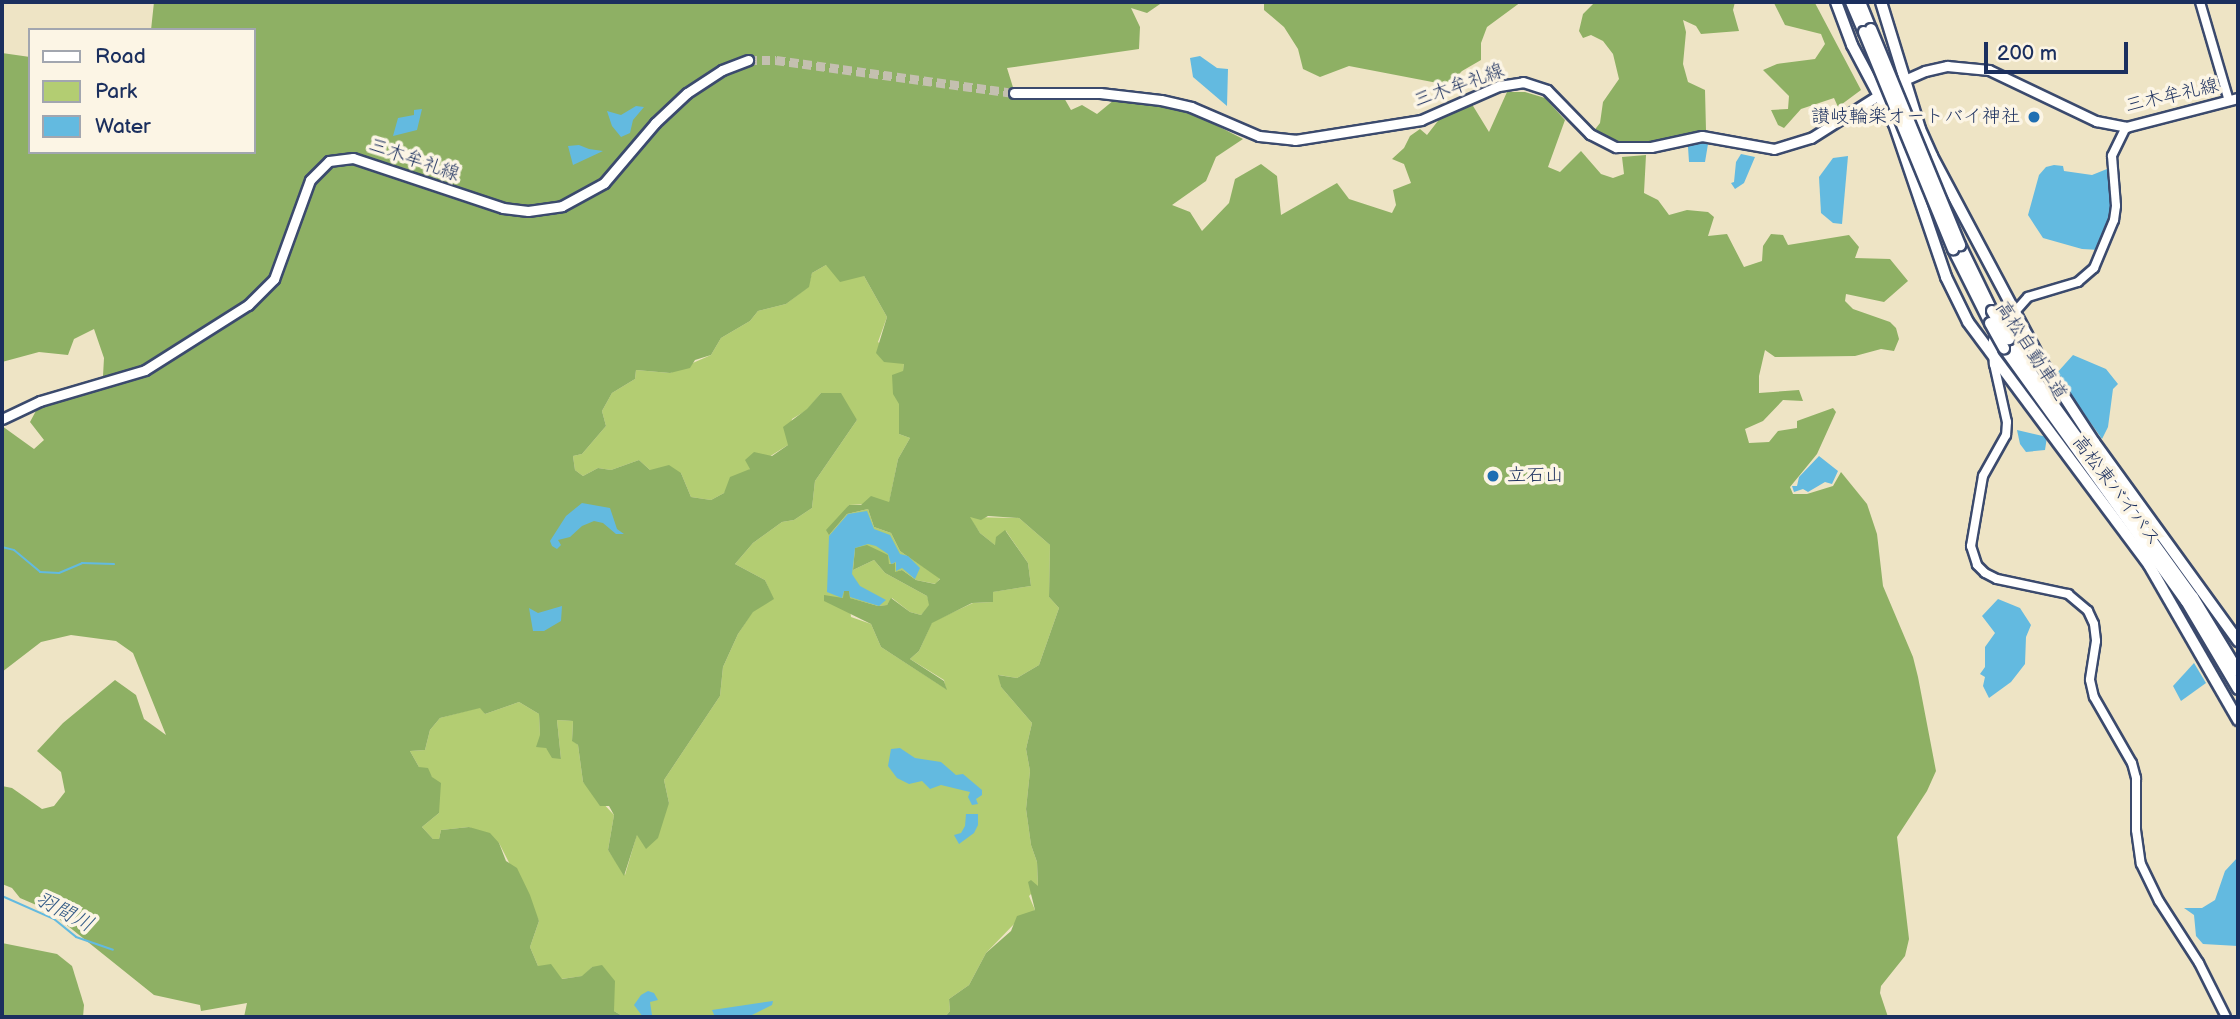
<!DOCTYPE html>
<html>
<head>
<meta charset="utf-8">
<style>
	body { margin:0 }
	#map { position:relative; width:2240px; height:1019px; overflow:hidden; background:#eee4c5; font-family:"Balsamiq Sans","Klee One",sans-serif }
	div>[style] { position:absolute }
	.green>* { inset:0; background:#b3cd72 }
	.forest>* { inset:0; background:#8eb064 }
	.water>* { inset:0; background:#63bae0 }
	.stream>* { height:2px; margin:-1px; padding:0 1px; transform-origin:1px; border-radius:1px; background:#63bae0 }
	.primary-tunnel>* { height:9px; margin-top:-4.5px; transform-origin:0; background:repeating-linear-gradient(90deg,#c4c0b0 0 9px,transparent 0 13.5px) }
	.roads { filter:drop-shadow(2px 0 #3b4a6d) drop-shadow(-2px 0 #3b4a6d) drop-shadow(0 2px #3b4a6d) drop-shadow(0 -2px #3b4a6d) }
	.secondary>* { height:8px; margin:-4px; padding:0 4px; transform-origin:4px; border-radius:4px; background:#fff }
	.primary>* { height:9px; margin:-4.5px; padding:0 4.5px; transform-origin:4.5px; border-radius:4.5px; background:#fff }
	.highway>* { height:10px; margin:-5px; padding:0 5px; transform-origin:5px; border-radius:5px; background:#fff }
	.bridges { filter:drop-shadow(2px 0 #3b4a6d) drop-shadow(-2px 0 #3b4a6d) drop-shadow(0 2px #3b4a6d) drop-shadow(0 -2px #3b4a6d) }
	.highway-bridge>* { height:10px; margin:-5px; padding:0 5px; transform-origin:5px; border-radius:5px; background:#fff }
	.dots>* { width:19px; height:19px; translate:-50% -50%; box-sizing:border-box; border:4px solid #fcf5e5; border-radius:50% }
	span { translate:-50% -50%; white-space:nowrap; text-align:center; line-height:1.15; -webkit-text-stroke:7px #fcf5e5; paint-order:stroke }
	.street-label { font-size:19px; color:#1b2f5e }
	.poi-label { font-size:19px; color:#1b2f5e }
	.right { translate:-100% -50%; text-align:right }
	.left { translate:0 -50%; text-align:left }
	.water-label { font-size:21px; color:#315985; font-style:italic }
	.frame { position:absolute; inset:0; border:4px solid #1b2f5e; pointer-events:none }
	.legend { position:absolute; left:28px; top:28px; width:228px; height:126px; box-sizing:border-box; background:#fcf5e5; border:2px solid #a2a6af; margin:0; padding:9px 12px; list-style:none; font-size:21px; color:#1b2f5e }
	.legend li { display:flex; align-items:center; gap:14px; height:35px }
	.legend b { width:35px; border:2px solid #a2a6af }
	.scale { position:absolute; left:1984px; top:42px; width:144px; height:32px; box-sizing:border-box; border:4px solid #1b2f5e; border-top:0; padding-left:9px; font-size:21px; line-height:24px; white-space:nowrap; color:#1b2f5e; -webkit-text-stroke:5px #fcf5e5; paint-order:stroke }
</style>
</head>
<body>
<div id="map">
	<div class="green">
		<div style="clip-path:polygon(826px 265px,864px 276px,887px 317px,878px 342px,904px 363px,899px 434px,910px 438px,898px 459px,889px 503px,849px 505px,829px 535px,847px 514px,868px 509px,874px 527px,891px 533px,900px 551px,940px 578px,936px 584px,916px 580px,902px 570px,894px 573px,894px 563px,889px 564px,855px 548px,853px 570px,874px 560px,885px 573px,927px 596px,930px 605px,921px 615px,910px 612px,892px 598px,887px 605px,878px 606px,849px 598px,848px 591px,851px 617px,871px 624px,881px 647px,946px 689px,944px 680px,910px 659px,919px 651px,932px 622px,973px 603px,993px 602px,992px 592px,1031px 586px,1028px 563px,1006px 531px,996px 546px,980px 533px,969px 517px,1019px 518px,1050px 545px,1049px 597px,1059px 608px,1039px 665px,1017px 678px,999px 675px,1001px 687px,1032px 723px,1026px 749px,1030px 771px,1026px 809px,1031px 845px,1037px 862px,1038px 887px,1029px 896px,1035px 910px,1017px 921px,986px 953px,969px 985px,949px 999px,950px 1011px,945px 1017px,624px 1017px,614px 1011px,592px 967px,583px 976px,561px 979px,538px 966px,530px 947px,539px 921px,499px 843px,469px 827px,441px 830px,439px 839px,433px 839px,422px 827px,439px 813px,432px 777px,419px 767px,410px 751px,425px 750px,430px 730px,440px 718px,481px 707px,485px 714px,519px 702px,539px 714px,540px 735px,546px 748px,561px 759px,557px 720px,573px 721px,572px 740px,578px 745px,583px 782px,614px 815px,608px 850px,625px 875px,637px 834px,669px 803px,664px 780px,720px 696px,723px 667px,738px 634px,753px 611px,773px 599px,765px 580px,735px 564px,753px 543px,782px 522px,794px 520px,812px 508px,815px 481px,857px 420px,821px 393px,807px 410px,792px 419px,788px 445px,751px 468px,724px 493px,711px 500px,691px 497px,681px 473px,650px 470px,639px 460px,611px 470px,598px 468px,583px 476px,575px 470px,573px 456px,582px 454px,606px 426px,602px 411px,612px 393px,635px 379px,636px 370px,670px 373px,711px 355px,721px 338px,750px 321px,758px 311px,786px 304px,808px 287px,812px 273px)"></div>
	</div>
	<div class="forest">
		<div style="clip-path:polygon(154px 2px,1163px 2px,1147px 13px,1131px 8px,1140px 27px,1139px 49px,1007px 68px,1016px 97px,1063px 96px,1071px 110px,1082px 105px,1097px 114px,1114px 100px,1155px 102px,1204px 119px,1243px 139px,1216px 157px,1206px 181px,1172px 205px,1190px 212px,1202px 231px,1229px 203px,1235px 179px,1261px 164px,1277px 176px,1281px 215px,1337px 183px,1349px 199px,1392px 213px,1396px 205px,1393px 190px,1411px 183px,1404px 164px,1392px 159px,1404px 148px,1410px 136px,1420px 129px,1427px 135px,1441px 117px,1470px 101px,1489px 132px,1507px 92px,1525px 92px,1545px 98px,1565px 120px,1548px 167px,1560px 172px,1581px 151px,1601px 174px,1613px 178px,1624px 174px,1622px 157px,1646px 155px,1644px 193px,1658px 200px,1669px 215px,1687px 210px,1708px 212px,1714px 217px,1708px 236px,1727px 234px,1744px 267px,1762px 261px,1763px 246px,1771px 234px,1783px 235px,1788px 245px,1849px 235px,1859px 247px,1855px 258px,1890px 259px,1908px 281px,1884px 302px,1846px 294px,1845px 301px,1853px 309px,1890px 322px,1896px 328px,1899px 339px,1894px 351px,1881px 349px,1855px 356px,1775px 357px,1765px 350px,1759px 376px,1759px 393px,1799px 390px,1803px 401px,1783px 400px,1763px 421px,1745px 429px,1749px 443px,1769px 442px,1778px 431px,1797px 428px,1797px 421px,1833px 408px,1836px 412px,1817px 454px,1790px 487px,1793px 494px,1807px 494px,1833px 486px,1841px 472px,1867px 504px,1877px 534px,1883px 586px,1913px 657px,1918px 677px,1936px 771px,1927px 791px,1897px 837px,1909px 939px,1905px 956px,1881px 986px,1880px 993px,1888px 1017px,945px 1017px,950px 1011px,949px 999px,969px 985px,986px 953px,1011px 931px,1017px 916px,1035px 910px,1028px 882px,1031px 880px,1038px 886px,1037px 862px,1031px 845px,1026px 809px,1030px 771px,1026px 749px,1032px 723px,1001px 687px,998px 675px,1017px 678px,1039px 665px,1059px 608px,1049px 597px,1050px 545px,1019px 518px,988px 516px,981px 520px,970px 517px,980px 533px,995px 545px,996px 537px,1005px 530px,1028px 563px,1031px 586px,993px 592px,993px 602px,972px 603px,932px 623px,919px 651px,910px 659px,944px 681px,947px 690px,881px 647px,871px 624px,824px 601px,824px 595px,843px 598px,844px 591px,849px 591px,850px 598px,878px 606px,887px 605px,891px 598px,910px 612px,921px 615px,929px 605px,927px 596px,885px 573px,874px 560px,853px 570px,855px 548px,867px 545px,888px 555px,889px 564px,895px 563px,895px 572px,902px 570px,916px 580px,935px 584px,940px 579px,900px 551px,891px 533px,874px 527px,868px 509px,847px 514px,829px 535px,826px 530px,849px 505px,861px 505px,871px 496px,889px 502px,898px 459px,910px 438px,899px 434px,899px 404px,893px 394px,892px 375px,903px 371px,904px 364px,884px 362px,876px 353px,887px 317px,864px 276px,840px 282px,826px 265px,812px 273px,809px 287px,786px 304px,758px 311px,750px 321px,721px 338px,711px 355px,695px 360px,690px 368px,670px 373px,636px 370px,635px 379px,612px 393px,602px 411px,606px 426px,582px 454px,573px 456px,575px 470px,583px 476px,598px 468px,611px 470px,639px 460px,650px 470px,669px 465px,681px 473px,691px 497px,711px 500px,724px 493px,730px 477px,750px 469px,745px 460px,754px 452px,772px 456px,788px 445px,783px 427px,807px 409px,821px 393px,841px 393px,857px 420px,815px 481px,812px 508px,794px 520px,782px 522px,753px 543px,735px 564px,765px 580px,774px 599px,753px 612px,738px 634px,723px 667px,720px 696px,664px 780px,669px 803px,658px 838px,646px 849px,637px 835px,624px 876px,608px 850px,614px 815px,609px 806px,600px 806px,583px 782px,578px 745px,572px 741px,573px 721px,557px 720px,561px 759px,552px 758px,546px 748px,536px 747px,540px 735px,539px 714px,519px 702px,485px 714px,480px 708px,440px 718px,430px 730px,425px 750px,410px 751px,419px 767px,428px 768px,432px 777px,441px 783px,439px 813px,422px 827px,433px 839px,439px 839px,441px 830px,469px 827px,490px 833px,499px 843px,506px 861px,517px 868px,530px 895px,539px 921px,530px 947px,538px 966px,551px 964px,562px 979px,582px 976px,592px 967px,602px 965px,615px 981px,614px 1011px,624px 1017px,244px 1017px,247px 1003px,201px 1011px,200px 1005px,154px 995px,48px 910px,20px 898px,12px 888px,2px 884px,2px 786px,12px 788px,42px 809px,54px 806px,65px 792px,61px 772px,37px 751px,63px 723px,115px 680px,136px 695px,144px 719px,166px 735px,133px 653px,116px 641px,71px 635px,41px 642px,2px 672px,2px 426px,34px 449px,44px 440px,30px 422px,38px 407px,90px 391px,103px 376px,104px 358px,94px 329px,74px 339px,68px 355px,39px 352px,2px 362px,2px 53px,30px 57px,30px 152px,254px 152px,254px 30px,151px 30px)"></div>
		<div style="clip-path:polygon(1264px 2px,1521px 2px,1487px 27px,1481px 43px,1481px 60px,1462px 71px,1448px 85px,1349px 66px,1320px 77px,1303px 69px,1298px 49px,1284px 27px,1264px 10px)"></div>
		<div style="clip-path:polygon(1595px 2px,1735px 2px,1733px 10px,1739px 31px,1701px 34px,1696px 26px,1683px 20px,1686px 32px,1683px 64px,1688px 82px,1705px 90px,1706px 130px,1639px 145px,1617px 144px,1593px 132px,1600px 123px,1603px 102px,1619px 79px,1613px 54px,1603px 41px,1591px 35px,1583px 38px,1579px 31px,1583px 14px)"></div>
		<div style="clip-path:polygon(1774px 3px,1815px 3px,1861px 90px,1838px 107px,1834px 98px,1801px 109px,1784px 128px,1778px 125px,1771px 110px,1788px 109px,1789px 96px,1763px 70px,1777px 64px,1815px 59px,1825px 44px,1821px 34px,1785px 25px)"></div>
		<div style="clip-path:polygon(2px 943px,57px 954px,72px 966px,84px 1005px,83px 1017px,2px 1017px)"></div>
	</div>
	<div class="water">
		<div style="clip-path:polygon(1200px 56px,1217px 68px,1228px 69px,1227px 106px,1193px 77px,1190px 58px)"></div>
		<div style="clip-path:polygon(636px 106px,644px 107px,633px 120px,630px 133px,621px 137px,612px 126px,607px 111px,621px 115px)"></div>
		<div style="clip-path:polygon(422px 109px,417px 130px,393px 136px,398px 118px,414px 115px,414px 110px)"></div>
		<div style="clip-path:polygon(1705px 141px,1708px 144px,1705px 162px,1689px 162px,1688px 147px,1684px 144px)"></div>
		<div style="clip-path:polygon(579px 145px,589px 149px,603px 151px,573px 165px,568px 146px)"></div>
		<div style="clip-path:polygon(1741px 154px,1755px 157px,1744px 183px,1735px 189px,1731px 183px,1734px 182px,1736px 162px)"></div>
		<div style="clip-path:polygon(1848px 156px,1842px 224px,1833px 223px,1821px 213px,1819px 177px,1833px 158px)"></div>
		<div style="clip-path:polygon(2054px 165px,2063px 166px,2064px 171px,2092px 175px,2107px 169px,2112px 192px,2113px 219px,2100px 250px,2082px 249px,2043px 238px,2028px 215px,2039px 175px,2046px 167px)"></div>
		<div style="clip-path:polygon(2073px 355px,2106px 369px,2118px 384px,2113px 389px,2108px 427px,2102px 439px,2056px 374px)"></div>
		<div style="clip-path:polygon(2017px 430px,2047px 437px,2045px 450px,2026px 452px,2020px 444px)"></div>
		<div style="clip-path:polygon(1819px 456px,1838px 471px,1832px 484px,1825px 482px,1808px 492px,1803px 489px,1794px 492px,1792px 486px,1797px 486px,1799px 477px)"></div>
		<div style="clip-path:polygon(582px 503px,610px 508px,617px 529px,624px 534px,616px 534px,603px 523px,594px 521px,582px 526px,570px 537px,558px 540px,561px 545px,557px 549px,552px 546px,550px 541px,566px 516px)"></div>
		<div style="clip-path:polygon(867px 511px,874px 529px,890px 535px,900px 554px,908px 556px,920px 568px,915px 579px,902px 568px,896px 571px,896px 562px,891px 564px,888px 554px,876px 546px,868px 544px,855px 548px,852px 574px,860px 586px,886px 600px,879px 606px,850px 597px,849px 591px,844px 591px,842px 598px,827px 592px,829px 536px,848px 514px)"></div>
		<div style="clip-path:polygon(1998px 599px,2020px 608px,2031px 625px,2026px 637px,2025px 664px,2011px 682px,1989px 698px,1983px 686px,1985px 677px,1980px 674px,1985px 667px,1985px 647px,1995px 633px,1982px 616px)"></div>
		<div style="clip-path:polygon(562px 606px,561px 621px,544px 631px,533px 631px,529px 608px,538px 613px)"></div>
		<div style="clip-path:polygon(2194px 663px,2206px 683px,2181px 701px,2173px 686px)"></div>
		<div style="clip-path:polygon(900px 748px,915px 758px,941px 762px,956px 775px,963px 774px,982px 790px,982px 795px,976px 799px,978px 804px,972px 805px,968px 797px,970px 792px,941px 785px,930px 789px,922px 781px,909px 784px,897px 778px,888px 766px,891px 749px)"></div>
		<div style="clip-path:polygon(966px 814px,978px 814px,978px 825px,974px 833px,959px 844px,954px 835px,961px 833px,965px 826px)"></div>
		<div style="clip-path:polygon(2238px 857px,2238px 946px,2203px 944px,2196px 936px,2194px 915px,2184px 908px,2202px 908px,2215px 900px,2225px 871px)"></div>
		<div style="clip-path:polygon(648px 991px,654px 993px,658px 1000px,650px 1002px,652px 1015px,643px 1017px,634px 1005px,641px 995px)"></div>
		<div style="clip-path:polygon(773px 1001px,772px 1005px,748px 1017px,715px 1017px,712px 1010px)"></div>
	</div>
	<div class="stream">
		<div style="left:2px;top:547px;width:12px;rotate:14deg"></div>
		<div style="left:14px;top:550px;width:34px;rotate:40deg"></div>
		<div style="left:40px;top:572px;width:19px;rotate:3deg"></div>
		<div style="left:59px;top:573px;width:25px;rotate:-23deg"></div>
		<div style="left:82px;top:563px;width:32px;rotate:2deg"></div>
		<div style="left:2px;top:896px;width:57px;rotate:23.9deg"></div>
		<div style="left:54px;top:919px;width:28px;rotate:39deg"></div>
		<div style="left:76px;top:937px;width:39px;rotate:19deg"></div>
	</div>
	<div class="primary-tunnel">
		<div style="left:748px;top:60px;width:28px"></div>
		<div style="left:776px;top:60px;width:240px;rotate:7.9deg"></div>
	</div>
	<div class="roads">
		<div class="secondary">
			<div style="left:2200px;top:2px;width:103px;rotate:73.7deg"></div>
			<div style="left:2126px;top:127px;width:32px;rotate:116deg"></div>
			<div style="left:2112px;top:156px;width:50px;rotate:85.4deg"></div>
			<div style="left:2116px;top:206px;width:14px;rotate:98deg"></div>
			<div style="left:2114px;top:220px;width:52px;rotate:112.6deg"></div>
			<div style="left:2094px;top:268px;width:21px;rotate:139deg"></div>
			<div style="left:2078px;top:282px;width:52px;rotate:163.3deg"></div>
			<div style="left:2028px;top:297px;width:45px;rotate:131.4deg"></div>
			<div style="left:1998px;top:331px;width:11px;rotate:117deg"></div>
			<div style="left:1993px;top:341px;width:23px;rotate:88deg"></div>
			<div style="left:1994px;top:364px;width:59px;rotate:77.4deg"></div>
			<div style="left:2007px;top:422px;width:13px;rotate:94deg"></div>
			<div style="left:2006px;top:435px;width:47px;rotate:119.3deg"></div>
			<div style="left:1983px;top:476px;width:71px;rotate:99.7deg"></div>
			<div style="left:1971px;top:546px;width:20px;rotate:72deg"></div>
			<div style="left:1977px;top:565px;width:11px;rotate:45deg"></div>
			<div style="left:1985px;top:573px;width:13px;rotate:27deg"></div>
			<div style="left:1997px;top:579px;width:73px;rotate:11.9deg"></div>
			<div style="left:2068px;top:594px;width:26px;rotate:40deg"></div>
			<div style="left:2088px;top:611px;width:14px;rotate:65deg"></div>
			<div style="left:2094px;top:624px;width:17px;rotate:83deg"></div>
			<div style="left:2096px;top:641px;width:39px;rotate:99deg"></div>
			<div style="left:2090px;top:680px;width:17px;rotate:77deg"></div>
			<div style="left:2094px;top:697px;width:76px;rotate:60.1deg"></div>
			<div style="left:2132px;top:763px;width:16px;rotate:75deg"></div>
			<div style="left:2136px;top:778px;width:52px;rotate:90deg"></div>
			<div style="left:2136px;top:830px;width:34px;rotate:82deg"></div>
			<div style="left:2141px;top:864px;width:41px;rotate:64.1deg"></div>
			<div style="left:2159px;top:901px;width:74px;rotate:57.2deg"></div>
			<div style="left:2199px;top:963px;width:60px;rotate:63.4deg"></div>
		</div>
		<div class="primary">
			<div style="left:1900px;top:82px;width:27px;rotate:-24deg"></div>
			<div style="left:1925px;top:71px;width:23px;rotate:-13deg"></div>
			<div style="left:1947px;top:66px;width:42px;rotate:5.4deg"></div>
			<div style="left:1989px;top:70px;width:119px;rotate:25.5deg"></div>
			<div style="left:2096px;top:121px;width:31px;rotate:11deg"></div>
			<div style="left:2126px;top:127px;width:116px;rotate:-14.5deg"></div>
			<div style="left:1014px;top:93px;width:86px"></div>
			<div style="left:1100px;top:93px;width:61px;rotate:6.5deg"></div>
			<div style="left:1161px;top:100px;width:31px;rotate:13deg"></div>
			<div style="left:1191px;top:107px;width:74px;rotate:23.1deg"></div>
			<div style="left:1259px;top:136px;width:36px;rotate:6deg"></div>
			<div style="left:1295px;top:140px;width:128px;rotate:-9deg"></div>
			<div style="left:1421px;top:120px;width:85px;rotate:-23.6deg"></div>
			<div style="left:1499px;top:86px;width:24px;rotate:-9deg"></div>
			<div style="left:1523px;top:82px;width:25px;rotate:18deg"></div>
			<div style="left:1547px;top:90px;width:62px;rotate:45.7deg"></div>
			<div style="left:1590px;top:134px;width:29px;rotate:27deg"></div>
			<div style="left:1616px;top:147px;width:35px"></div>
			<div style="left:1651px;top:147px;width:52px;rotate:-12.2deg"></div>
			<div style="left:1702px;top:136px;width:73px;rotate:10.2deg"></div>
			<div style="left:1774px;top:149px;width:39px;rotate:-17deg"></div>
			<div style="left:1811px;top:138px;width:84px;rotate:-32.4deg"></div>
			<div style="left:2px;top:419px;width:42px;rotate:-25.3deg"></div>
			<div style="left:40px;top:401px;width:109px;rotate:-16.4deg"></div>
			<div style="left:145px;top:370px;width:122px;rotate:-32.3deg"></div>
			<div style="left:248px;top:305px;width:37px;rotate:-45deg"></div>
			<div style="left:274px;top:279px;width:105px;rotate:-70deg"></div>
			<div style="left:310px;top:180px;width:27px;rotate:-45deg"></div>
			<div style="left:329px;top:161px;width:24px;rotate:-7deg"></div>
			<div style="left:353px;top:158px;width:158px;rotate:18.4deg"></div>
			<div style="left:503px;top:208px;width:25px;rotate:7deg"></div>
			<div style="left:528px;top:211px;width:34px;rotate:-8deg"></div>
			<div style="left:562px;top:206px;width:48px;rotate:-28.7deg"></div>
			<div style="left:604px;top:183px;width:79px;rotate:-49.6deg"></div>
			<div style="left:655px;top:123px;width:44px;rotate:-43.2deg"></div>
			<div style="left:687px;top:93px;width:42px;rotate:-33.3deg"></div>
			<div style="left:722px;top:70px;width:28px;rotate:-21deg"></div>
		</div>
		<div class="highway">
			<div style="left:1836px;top:2px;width:46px;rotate:69.6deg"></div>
			<div style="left:1852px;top:45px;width:89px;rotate:62deg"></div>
			<div style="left:1894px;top:124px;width:162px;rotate:71.2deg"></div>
			<div style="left:1946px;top:277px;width:50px;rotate:63.9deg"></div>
			<div style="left:1968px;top:322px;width:303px;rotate:53.3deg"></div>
			<div style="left:2149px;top:565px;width:179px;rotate:60.1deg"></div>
			<div style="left:1851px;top:2px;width:33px;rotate:67deg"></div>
			<div style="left:1860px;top:2px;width:29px;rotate:68deg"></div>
			<div style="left:1881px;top:2px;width:133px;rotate:72.9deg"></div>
			<div style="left:1920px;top:129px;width:30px;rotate:66deg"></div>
			<div style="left:1932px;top:156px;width:232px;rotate:62deg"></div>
			<div style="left:2041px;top:361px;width:97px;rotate:56.8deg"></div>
			<div style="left:2094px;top:442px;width:246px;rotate:54.1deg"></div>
			<div style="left:1960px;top:245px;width:73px;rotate:64.1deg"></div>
			<div style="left:1953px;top:249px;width:83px;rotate:63.4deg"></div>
			<div style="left:2009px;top:339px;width:56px;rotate:56.6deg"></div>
			<div style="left:2040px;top:386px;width:261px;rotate:54.1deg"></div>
			<div style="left:2193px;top:597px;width:87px;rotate:58.7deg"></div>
			<div style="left:2004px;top:348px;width:312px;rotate:54.3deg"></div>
			<div style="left:2186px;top:601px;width:102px;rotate:59.4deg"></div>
		</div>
	</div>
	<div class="bridges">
		<div class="highway-bridge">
			<div style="left:1871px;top:29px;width:234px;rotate:67.6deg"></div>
			<div style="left:1864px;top:32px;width:235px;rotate:67.7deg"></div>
			<div style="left:1992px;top:311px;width:33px;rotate:59deg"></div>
			<div style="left:1990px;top:323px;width:29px;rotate:61deg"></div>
		</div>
	</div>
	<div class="dots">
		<div style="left:2034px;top:117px;background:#1f6fb2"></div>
		<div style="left:1493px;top:476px;background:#1f6fb2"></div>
	</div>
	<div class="street-label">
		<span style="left:1459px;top:86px;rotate:-20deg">三木牟礼線</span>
		<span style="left:2172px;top:96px;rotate:-13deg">三木牟礼線</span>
		<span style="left:414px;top:160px;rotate:19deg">三木牟礼線</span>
		<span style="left:2031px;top:351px;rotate:57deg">高松自動車道</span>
		<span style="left:2116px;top:491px;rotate:53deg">高松東バイパス</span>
	</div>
	<div class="poi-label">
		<span class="right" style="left:2020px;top:117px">讃岐輪楽オートバイ神社</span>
		<span class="left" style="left:1507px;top:476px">立石山</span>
	</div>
	<div class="water-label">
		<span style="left:64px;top:912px;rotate:28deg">羽間川</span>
	</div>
	<div class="frame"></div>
	<ul class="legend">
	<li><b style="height:9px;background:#fff"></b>Road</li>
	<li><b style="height:19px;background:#b3cd72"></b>Park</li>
	<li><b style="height:19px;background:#63bae0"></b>Water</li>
	</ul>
	<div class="scale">200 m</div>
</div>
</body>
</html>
